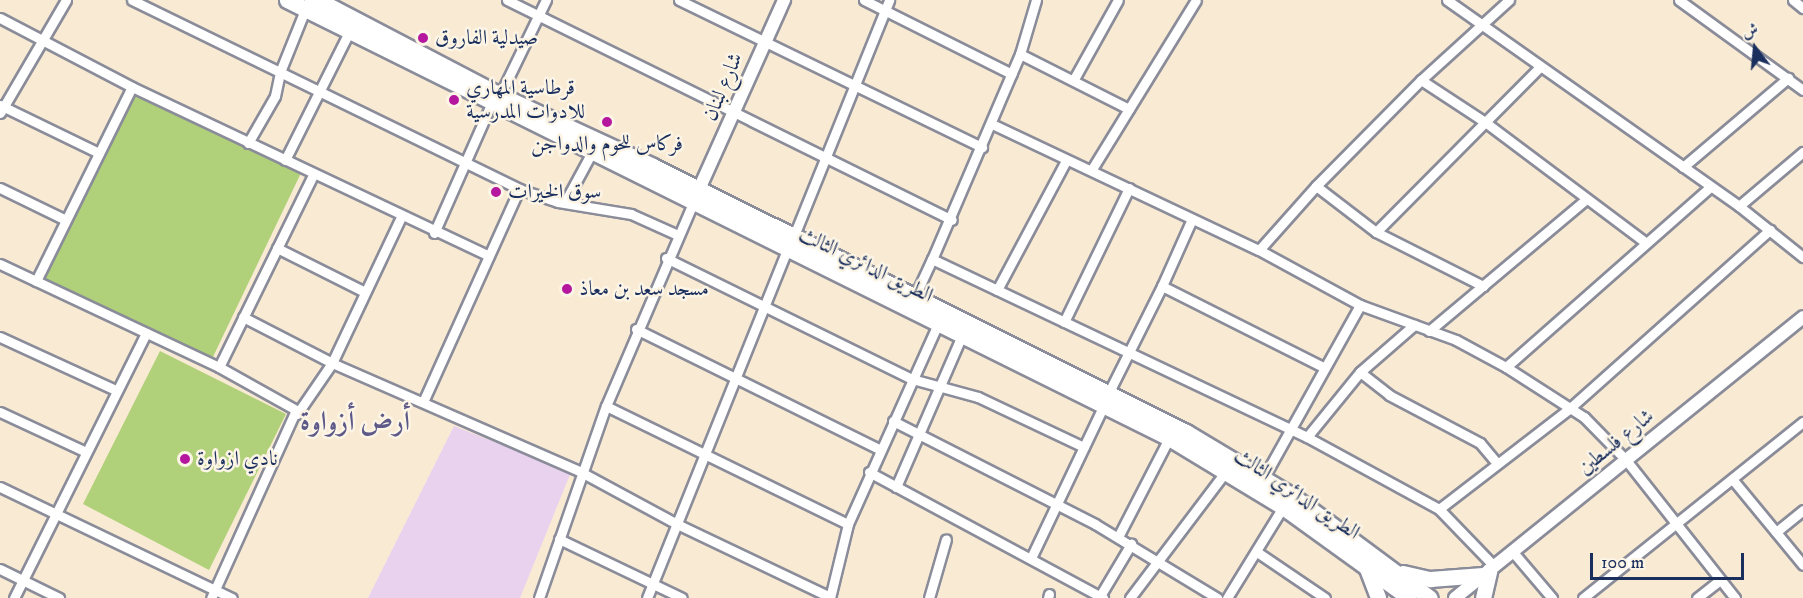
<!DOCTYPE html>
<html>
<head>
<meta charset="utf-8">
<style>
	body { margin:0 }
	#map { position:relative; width:1803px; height:598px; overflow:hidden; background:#f9ead4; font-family:"IM FELL DW Pica",Amiri,serif }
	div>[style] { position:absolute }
	.built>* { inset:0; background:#e8d2ee }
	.green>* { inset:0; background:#b0d179 }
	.roads { filter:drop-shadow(2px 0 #8a8c99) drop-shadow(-2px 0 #8a8c99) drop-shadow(0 2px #8a8c99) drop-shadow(0 -2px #8a8c99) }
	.minor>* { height:9px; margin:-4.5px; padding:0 4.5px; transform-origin:4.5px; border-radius:4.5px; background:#fff }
	.tertiary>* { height:12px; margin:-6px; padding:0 6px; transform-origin:6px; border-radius:6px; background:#fff }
	.trunk>* { height:15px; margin:-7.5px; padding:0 7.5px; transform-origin:7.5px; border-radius:7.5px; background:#fff }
	.dots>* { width:16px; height:16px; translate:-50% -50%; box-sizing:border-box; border:3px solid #fcf5e5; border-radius:50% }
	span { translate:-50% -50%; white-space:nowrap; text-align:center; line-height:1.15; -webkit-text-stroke:5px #fcf5e5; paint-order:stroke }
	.poi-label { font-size:21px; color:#1b2f5e }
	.left { translate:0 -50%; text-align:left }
	.street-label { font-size:21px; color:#1b2f5e }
	.district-label { font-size:27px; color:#5d5a8a; font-weight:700 }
	.north { position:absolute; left:1725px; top:18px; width:60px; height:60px; -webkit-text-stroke:4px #fcf5e5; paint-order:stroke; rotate:344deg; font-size:16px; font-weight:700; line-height:24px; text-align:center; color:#1b2f5e }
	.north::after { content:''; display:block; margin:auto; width:21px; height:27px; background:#1b2f5e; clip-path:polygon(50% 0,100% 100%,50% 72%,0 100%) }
	.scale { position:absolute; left:1590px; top:553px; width:154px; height:27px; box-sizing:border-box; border:3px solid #1b2f5e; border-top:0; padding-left:8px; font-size:18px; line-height:21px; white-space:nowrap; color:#1b2f5e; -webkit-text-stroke:4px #fcf5e5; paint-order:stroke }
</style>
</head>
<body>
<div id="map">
	<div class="built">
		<div style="clip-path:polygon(454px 426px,571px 472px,520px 598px,368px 598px)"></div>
	</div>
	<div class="green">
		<div style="clip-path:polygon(135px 96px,301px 173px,211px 361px,41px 279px)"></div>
		<div style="clip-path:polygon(160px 351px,286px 414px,209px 570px,83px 504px)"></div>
	</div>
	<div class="roads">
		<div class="minor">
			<div style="left:132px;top:0;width:431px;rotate:26deg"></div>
			<div style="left:519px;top:189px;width:41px;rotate:18.4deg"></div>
			<div style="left:558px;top:202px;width:74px;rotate:9.3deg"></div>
			<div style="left:631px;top:214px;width:51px;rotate:24.1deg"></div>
			<div style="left:507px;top:0;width:496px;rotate:26.3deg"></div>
			<div style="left:679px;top:0;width:337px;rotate:25.9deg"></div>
			<div style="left:864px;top:0;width:165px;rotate:26.6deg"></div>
			<div style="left:1036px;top:0;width:56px;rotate:106.5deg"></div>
			<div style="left:1020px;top:54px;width:223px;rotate:113.2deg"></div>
			<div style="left:932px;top:259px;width:415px;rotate:25.4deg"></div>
			<div style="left:1307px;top:437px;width:150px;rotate:28.6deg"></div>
			<div style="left:1439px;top:509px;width:79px;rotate:46deg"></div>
			<div style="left:1447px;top:0;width:357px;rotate:35.2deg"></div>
			<div style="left:1739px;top:206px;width:82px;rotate:38.6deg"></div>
			<div style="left:1679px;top:0;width:153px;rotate:36deg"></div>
			<div style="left:1793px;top:0;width:13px;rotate:39deg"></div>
			<div style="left:0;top:18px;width:149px;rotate:27.6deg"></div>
			<div style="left:132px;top:87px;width:393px;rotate:25.3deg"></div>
			<div style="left:1020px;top:54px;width:122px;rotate:26.8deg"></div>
			<div style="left:1074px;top:79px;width:90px;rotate:-60.9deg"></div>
			<div style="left:1421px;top:80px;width:77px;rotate:33.3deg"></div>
			<div style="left:1485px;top:122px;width:201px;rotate:36.9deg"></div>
			<div style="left:500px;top:95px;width:106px;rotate:-64.2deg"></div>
			<div style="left:0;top:105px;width:110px;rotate:25.9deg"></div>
			<div style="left:0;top:113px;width:131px;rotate:-59.7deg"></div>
			<div style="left:992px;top:124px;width:295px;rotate:25.3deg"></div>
			<div style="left:1259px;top:250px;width:115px;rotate:28.6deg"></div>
			<div style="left:1360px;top:305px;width:102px;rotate:20deg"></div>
			<div style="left:1456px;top:340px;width:57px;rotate:28.4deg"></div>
			<div style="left:1506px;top:367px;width:93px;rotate:32.7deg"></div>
			<div style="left:1584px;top:417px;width:60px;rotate:45.7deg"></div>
			<div style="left:1626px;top:460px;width:176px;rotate:51.7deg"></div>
			<div style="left:248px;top:143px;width:54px;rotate:-60.1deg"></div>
			<div style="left:275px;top:96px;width:25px;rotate:-78deg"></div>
			<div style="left:280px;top:72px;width:78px;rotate:-68.1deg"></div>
			<div style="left:285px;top:160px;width:143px;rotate:-63.4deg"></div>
			<div style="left:1683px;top:167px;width:138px;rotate:-40.3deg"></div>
			<div style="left:1092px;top:169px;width:198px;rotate:-58.4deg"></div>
			<div style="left:1316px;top:186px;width:76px;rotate:37.5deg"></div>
			<div style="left:1376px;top:232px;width:120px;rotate:26.8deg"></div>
			<div style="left:0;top:188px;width:73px;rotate:25.9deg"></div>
			<div style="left:565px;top:202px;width:57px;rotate:-61.6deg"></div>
			<div style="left:1739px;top:206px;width:84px;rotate:-40.2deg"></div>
			<div style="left:1376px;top:232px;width:233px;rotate:-45.2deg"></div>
			<div style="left:434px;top:233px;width:143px;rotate:-66.1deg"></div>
			<div style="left:793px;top:238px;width:257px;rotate:-68deg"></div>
			<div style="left:277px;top:248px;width:98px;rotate:26.6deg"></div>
			<div style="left:1259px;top:250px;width:86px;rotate:-48.3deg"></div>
			<div style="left:1316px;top:186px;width:149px;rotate:-45.3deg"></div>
			<div style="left:1421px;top:80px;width:119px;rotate:-42.3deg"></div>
			<div style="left:666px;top:258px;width:274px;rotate:26.2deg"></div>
			<div style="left:912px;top:379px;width:68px;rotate:15.3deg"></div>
			<div style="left:978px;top:397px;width:117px;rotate:25.3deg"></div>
			<div style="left:0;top:264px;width:242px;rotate:25.2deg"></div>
			<div style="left:219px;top:367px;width:88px;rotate:29.2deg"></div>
			<div style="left:296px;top:410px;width:206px;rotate:114.3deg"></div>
			<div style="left:36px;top:281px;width:216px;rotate:-63.7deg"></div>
			<div style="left:1162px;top:286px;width:73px;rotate:-65.9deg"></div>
			<div style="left:997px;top:290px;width:146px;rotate:-61.9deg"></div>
			<div style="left:914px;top:298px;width:43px;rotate:-65.2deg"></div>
			<div style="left:243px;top:317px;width:100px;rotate:27.3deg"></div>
			<div style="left:332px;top:363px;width:272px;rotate:23.6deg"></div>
			<div style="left:581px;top:472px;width:111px;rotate:28.4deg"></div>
			<div style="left:679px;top:525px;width:167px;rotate:25.5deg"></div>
			<div style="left:1064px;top:322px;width:149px;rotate:-64.1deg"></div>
			<div style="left:636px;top:329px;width:271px;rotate:26.3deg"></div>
			<div style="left:1429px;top:331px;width:204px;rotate:-40deg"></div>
			<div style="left:0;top:337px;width:128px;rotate:24.6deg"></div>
			<div style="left:219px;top:367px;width:214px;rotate:-63.9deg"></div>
			<div style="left:1506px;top:367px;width:272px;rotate:-41.4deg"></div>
			<div style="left:1360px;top:372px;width:72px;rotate:-41deg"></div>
			<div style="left:1109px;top:392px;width:119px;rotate:-63.4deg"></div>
			<div style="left:1162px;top:286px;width:182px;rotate:26.7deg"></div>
			<div style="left:423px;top:402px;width:234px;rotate:-65.7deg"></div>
			<div style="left:606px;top:406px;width:269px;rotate:26deg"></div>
			<div style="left:0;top:412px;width:95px;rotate:24.9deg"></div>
			<div style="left:297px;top:414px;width:62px;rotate:-55.5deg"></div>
			<div style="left:332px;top:363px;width:161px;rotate:-64.7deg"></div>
			<div style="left:893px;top:421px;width:227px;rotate:27deg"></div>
			<div style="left:1095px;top:524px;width:143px;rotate:31.2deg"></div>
			<div style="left:1307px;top:437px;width:84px;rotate:-50.8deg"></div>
			<div style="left:1360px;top:372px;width:37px;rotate:38deg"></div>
			<div style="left:1389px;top:395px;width:103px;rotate:27.8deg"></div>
			<div style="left:1480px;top:443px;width:26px;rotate:50deg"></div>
			<div style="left:869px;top:472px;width:266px;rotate:28.3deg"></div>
			<div style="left:1264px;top:477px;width:197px;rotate:-60.8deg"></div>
			<div style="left:1733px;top:480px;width:110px;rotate:50.5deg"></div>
			<div style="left:0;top:487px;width:257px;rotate:25.6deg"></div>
			<div style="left:896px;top:487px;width:166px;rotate:-66.5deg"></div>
			<div style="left:1439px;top:509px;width:165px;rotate:-37.6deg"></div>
			<div style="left:1570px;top:408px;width:268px;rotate:-41.7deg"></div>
			<div style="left:1776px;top:532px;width:35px;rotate:-39deg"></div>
			<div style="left:1118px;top:537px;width:111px;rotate:-62.7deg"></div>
			<div style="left:559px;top:539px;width:136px;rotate:25.6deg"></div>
			<div style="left:1512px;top:551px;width:62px;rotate:49.6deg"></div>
			<div style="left:1257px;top:552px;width:82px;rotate:34.1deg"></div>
			<div style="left:1031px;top:558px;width:170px;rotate:-64.5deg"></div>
			<div style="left:0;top:569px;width:66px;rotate:26.2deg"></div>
			<div style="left:1100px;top:596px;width:61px;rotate:-59.2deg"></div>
			<div style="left:14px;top:598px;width:296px;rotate:-63.5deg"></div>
			<div style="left:539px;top:598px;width:203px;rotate:-70.8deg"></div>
			<div style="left:606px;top:406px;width:221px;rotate:-66.8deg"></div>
			<div style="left:647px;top:598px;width:375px;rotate:-68.1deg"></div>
			<div style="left:830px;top:598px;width:76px;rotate:-76.3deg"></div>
			<div style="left:848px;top:524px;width:219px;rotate:-65.8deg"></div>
			<div style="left:929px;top:598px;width:61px;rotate:-73.9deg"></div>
			<div style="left:1048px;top:598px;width:4px;rotate:-76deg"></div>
			<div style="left:1130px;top:598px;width:159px;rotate:-52.9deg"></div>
			<div style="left:1227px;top:598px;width:107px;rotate:-58.4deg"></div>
			<div style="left:1583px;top:598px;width:282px;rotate:-38.7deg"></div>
			<div style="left:1697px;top:598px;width:29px;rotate:-38deg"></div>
		</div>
		<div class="tertiary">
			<div style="left:696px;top:196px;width:215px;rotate:-65.8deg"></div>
			<div style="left:1455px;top:598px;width:447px;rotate:-38.9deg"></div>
		</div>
		<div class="trunk">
			<div style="left:287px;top:0;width:985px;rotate:26.41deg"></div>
			<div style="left:1169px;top:438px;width:133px;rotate:31.2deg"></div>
			<div style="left:1283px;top:507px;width:155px;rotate:35.8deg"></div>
			<div style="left:318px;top:0;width:205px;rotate:27.6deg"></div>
			<div style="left:500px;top:95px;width:169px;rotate:24.9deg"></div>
			<div style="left:653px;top:166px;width:596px;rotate:26.52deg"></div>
			<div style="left:1186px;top:432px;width:126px;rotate:31deg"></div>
			<div style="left:1294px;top:497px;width:169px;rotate:36.6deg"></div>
			<div style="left:1366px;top:566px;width:34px;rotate:69deg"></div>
			<div style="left:1403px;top:573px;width:28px;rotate:13deg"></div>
			<div style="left:1430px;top:579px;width:53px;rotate:-4.3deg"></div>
			<div style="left:1483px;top:598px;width:28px;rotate:-77deg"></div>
		</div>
	</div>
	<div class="dots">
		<div style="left:423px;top:38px;background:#b5179e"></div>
		<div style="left:454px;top:100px;background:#b5179e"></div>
		<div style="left:607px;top:122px;background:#b5179e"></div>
		<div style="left:496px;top:192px;background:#b5179e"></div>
		<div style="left:567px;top:289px;background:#b5179e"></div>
		<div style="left:185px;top:459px;background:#b5179e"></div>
	</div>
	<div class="poi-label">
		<span class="left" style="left:435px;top:38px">صيدلية الفاروق</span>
		<span class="left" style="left:466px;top:100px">قرطاسية المهاري<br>للادوات المدرسية</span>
		<span style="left:607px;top:144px">فركاس للحوم والدواجن</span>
		<span class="left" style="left:508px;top:192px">سوق الخيرات</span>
		<span class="left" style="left:579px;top:289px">مسجد سعد بن معاذ</span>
		<span class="left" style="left:197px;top:459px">نادي ازواوة</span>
	</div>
	<div class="street-label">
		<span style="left:723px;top:87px;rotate:-67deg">شارع لبنان</span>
		<span style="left:866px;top:265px;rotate:26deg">الطريق الدائري الثالث</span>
		<span style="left:1616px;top:442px;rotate:-39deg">شارع فلسطين</span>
		<span style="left:1297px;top:494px;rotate:34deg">الطريق الدائري الثالث</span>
	</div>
	<div class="district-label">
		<span style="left:355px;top:423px">أرض أزواوة</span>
	</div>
	<div class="north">ش</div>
	<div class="scale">100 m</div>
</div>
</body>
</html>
